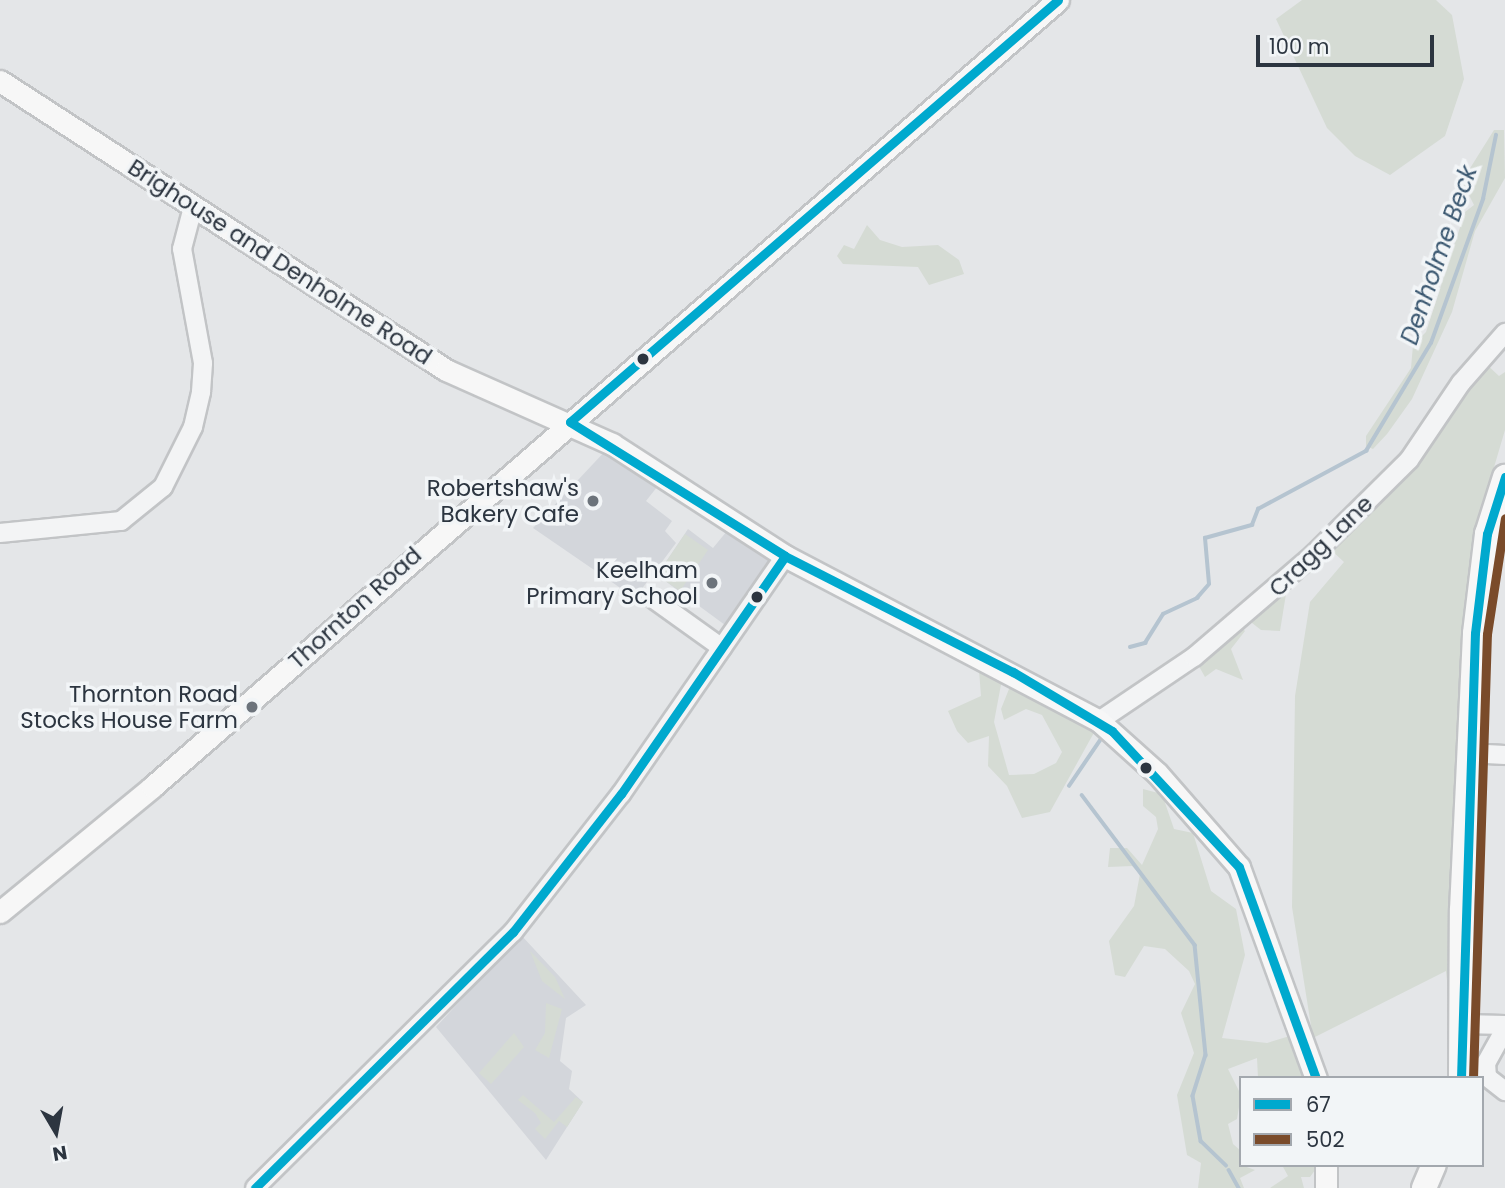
<!DOCTYPE html>
<html>
<head>
<meta charset="utf-8">
<style>
	body { margin:0 }
	#map { position:relative; width:1505px; height:1188px; overflow:hidden; background:#e4e6e8; font-family:Poppins,sans-serif }
	div>[style] { position:absolute }
	.built>* { inset:0; background:#d3d6db }
	.green>* { inset:0; background:#d5dbd4 }
	.stream>* { height:3.5px; margin:-1.75px; padding:0 1.75px; transform-origin:1.75px; border-radius:1.75px; background:#b5c4d0 }
	.roads { filter:drop-shadow(2px 0 #c2c4c6) drop-shadow(-2px 0 #c2c4c6) drop-shadow(0 2px #c2c4c6) drop-shadow(0 -2px #c2c4c6) }
	.minor>* { height:18px; margin:-9px; padding:0 9px; transform-origin:9px; border-radius:9px; background:#f3f4f5 }
	.major>* { height:21px; margin:-10.5px; padding:0 10.5px; transform-origin:10.5px; border-radius:10.5px; background:#f7f7f7 }
	.highway>* { height:24px; margin:-12px; padding:0 12px; transform-origin:12px; border-radius:12px; background:#f7f7f7 }
	.bus-1>* { height:9px; margin:-4.5px; padding:0 4.5px; transform-origin:4.5px; border-radius:4.5px; background:#00a9ce }
	.bus-2>* { height:9px; margin:-4.5px; padding:0 4.5px; transform-origin:4.5px; border-radius:4.5px; background:#7a4b2a }
	.dots>* { width:19px; height:19px; translate:-50% -50%; box-sizing:border-box; border:4px solid #f2f5f7; border-radius:50% }
	span { translate:-50% -50%; white-space:nowrap; text-align:center; line-height:1.15; -webkit-text-stroke:7px #f2f5f7; paint-order:stroke }
	.street-label { font-size:23px; color:#2c3540 }
	.poi-label { font-size:23px; color:#2c3540 }
	.right { translate:-100% -50%; text-align:right }
	.water-label { font-size:24px; color:#3a5770; font-style:italic }
	.legend { position:absolute; left:1239px; top:1076px; width:245px; height:91px; box-sizing:border-box; background:#f2f5f7; border:2px solid #a3a8ae; margin:0; padding:9px 12px; list-style:none; font-size:21px; color:#2c3540 }
	.legend li { display:flex; align-items:center; gap:14px; height:35px }
	.legend b { width:35px; border:2px solid #a3a8ae }
	.north { position:absolute; left:21px; top:1097px; width:70px; height:70px; -webkit-text-stroke:5px #f2f5f7; paint-order:stroke; rotate:170deg; font-size:19px; font-weight:700; line-height:28px; text-align:center; color:#2c3540 }
	.north::after { content:''; display:block; margin:auto; width:24px; height:32px; background:#2c3540; clip-path:polygon(50% 0,100% 100%,50% 72%,0 100%) }
	.scale { position:absolute; left:1256px; top:35px; width:178px; height:32px; box-sizing:border-box; border:4px solid #2c3540; border-top:0; padding-left:9px; font-size:21px; line-height:24px; white-space:nowrap; color:#2c3540; -webkit-text-stroke:5px #f2f5f7; paint-order:stroke }
</style>
</head>
<body>
<div id="map">
	<div class="built">
		<div style="clip-path:polygon(608px 448px,661px 482px,646px 501px,672px 521px,665px 531px,676px 543px,635px 598px,533px 528px)"></div>
		<div style="clip-path:polygon(688px 529px,713px 548px,727px 531px,772px 560px,725px 625px,657px 575px)"></div>
		<div style="clip-path:polygon(521px 935px,586px 1005px,566px 1018px,560px 1061px,572px 1071px,569px 1089px,583px 1102px,546px 1160px,436px 1027px)"></div>
	</div>
	<div class="green">
		<div style="clip-path:polygon(1302px 0,1436px 0,1452px 15px,1464px 79px,1445px 136px,1390px 175px,1355px 156px,1327px 128px,1276px 19px)"></div>
		<div style="clip-path:polygon(1494px 130px,1504px 130px,1505px 178px,1475px 231px,1452px 312px,1412px 399px,1387px 434px,1373px 449px,1366px 446px,1366px 436px,1411px 368px,1413px 345px,1426px 332px,1465px 212px,1474px 205px,1462px 181px)"></div>
		<div style="clip-path:polygon(867px 225px,880px 240px,902px 247px,938px 245px,959px 260px,964px 274px,929px 285px,918px 267px,843px 264px,837px 256px,844px 245px,854px 249px)"></div>
		<div style="clip-path:polygon(1484px 362px,1499px 376px,1505px 372px,1505px 430px,1472px 542px,1452px 1030px,1446px 971px,1313px 1038px,1292px 907px,1295px 696px,1310px 602px,1344px 562px,1330px 549px)"></div>
		<div style="clip-path:polygon(685px 534px,708px 550px,680px 591px,657px 575px)"></div>
		<div style="clip-path:polygon(1280px 590px,1286px 594px,1280px 631px,1261px 630px,1247px 619px)"></div>
		<div style="clip-path:polygon(1240px 626px,1245px 631px,1231px 649px,1243px 680px,1216px 669px,1205px 677px,1196px 661px)"></div>
		<div style="clip-path:polygon(979px 670px,1003px 674px,994px 722px,1009px 775px,1034px 774px,1056px 763px,1062px 752px,1042px 715px,1026px 709px,1004px 720px,1001px 709px,1009px 689px,1020px 683px,1096px 729px,1050px 812px,1022px 818px,1007px 786px,988px 766px,989px 736px,968px 743px,957px 731px,948px 711px,981px 696px)"></div>
		<div style="clip-path:polygon(1143px 789px,1162px 794px,1174px 829px,1193px 833px,1211px 891px,1236px 909px,1245px 955px,1222px 1038px,1267px 1043px,1293px 1035px,1308px 1078px,1258px 1078px,1257px 1058px,1228px 1069px,1241px 1095px,1237px 1119px,1228px 1124px,1233px 1144px,1241px 1151px,1241px 1165px,1255px 1170px,1240px 1178px,1244px 1188px,1198px 1188px,1201px 1163px,1187px 1155px,1177px 1095px,1194px 1053px,1181px 1013px,1195px 984px,1189px 971px,1165px 949px,1144px 946px,1125px 977px,1115px 975px,1109px 941px,1134px 906px,1140px 874px,1132px 866px,1108px 867px,1110px 848px,1127px 848px,1142px 865px,1158px 829px,1156px 817px,1143px 806px)"></div>
		<div style="clip-path:polygon(530px 951px,555px 977px,565px 999px,542px 981px)"></div>
		<div style="clip-path:polygon(546px 1003px,562px 1009px,549px 1058px,535px 1050px,545px 1033px)"></div>
		<div style="clip-path:polygon(514px 1033px,524px 1047px,491px 1084px,479px 1073px)"></div>
		<div style="clip-path:polygon(523px 1095px,554px 1122px,576px 1097px,583px 1102px,567px 1127px,559px 1121px,545px 1139px,535px 1129px,541px 1123px,535px 1113px,518px 1100px)"></div>
		<div style="clip-path:polygon(1282px 1165px,1318px 1165px,1318px 1166px,1310px 1177px,1301px 1177px,1304px 1188px,1270px 1188px,1288px 1176px)"></div>
	</div>
	<div class="stream">
		<div style="left:1130px;top:647px;width:16px;rotate:-15deg"></div>
		<div style="left:1145px;top:643px;width:34px;rotate:-58deg"></div>
		<div style="left:1163px;top:614px;width:38px;rotate:-25deg"></div>
		<div style="left:1197px;top:598px;width:18px;rotate:-49deg"></div>
		<div style="left:1209px;top:584px;width:46px;rotate:-95deg"></div>
		<div style="left:1205px;top:538px;width:49px;rotate:-15.5deg"></div>
		<div style="left:1252px;top:525px;width:17px;rotate:-69deg"></div>
		<div style="left:1258px;top:509px;width:123px;rotate:-28.2deg"></div>
		<div style="left:1366px;top:451px;width:126px;rotate:-59deg"></div>
		<div style="left:1431px;top:343px;width:153px;rotate:-70.1deg"></div>
		<div style="left:1483px;top:199px;width:65px;rotate:-78.5deg"></div>
		<div style="left:1069px;top:786px;width:57px;rotate:-55.8deg"></div>
		<div style="left:1082px;top:795px;width:188px;rotate:53deg"></div>
		<div style="left:1195px;top:945px;width:111px;rotate:84.3deg"></div>
		<div style="left:1206px;top:1055px;width:43px;rotate:107.6deg"></div>
		<div style="left:1193px;top:1096px;width:46px;rotate:79.9deg"></div>
		<div style="left:1201px;top:1141px;width:35px;rotate:44deg"></div>
		<div style="left:1229px;top:1170px;width:21px;rotate:61deg"></div>
	</div>
	<div class="roads">
		<div class="minor">
			<div style="left:0;top:533px;width:122px;rotate:-5.7deg"></div>
			<div style="left:121px;top:521px;width:54px;rotate:-39deg"></div>
			<div style="left:163px;top:487px;width:67px;rotate:-63.4deg"></div>
			<div style="left:193px;top:427px;width:36px;rotate:-77deg"></div>
			<div style="left:201px;top:392px;width:29px;rotate:-86deg"></div>
			<div style="left:203px;top:363px;width:116px;rotate:-100.4deg"></div>
			<div style="left:182px;top:249px;width:43px;rotate:-75.3deg"></div>
			<div style="left:655px;top:600px;width:82px;rotate:35.6deg"></div>
			<div style="left:1099px;top:721px;width:115px;rotate:-34deg"></div>
			<div style="left:1194px;top:657px;width:157px;rotate:-40.6deg"></div>
			<div style="left:1313px;top:555px;width:135px;rotate:-44.7deg"></div>
			<div style="left:1409px;top:460px;width:93px;rotate:-56deg"></div>
			<div style="left:1461px;top:383px;width:67px;rotate:-48.7deg"></div>
			<div style="left:1468px;top:753px;width:37px;rotate:3deg"></div>
			<div style="left:1462px;top:1024px;width:43px;rotate:1.3deg"></div>
			<div style="left:1505px;top:1029px;width:39px;rotate:119deg"></div>
			<div style="left:1486px;top:1063px;width:14px;rotate:86deg"></div>
			<div style="left:1487px;top:1077px;width:23px;rotate:38deg"></div>
			<div style="left:255px;top:1188px;width:363px;rotate:-44.8deg"></div>
			<div style="left:513px;top:932px;width:175px;rotate:-52deg"></div>
			<div style="left:621px;top:794px;width:289px;rotate:-55.4deg"></div>
		</div>
		<div class="major">
			<div style="left:0;top:81px;width:531px;rotate:32.94deg"></div>
			<div style="left:446px;top:370px;width:182px;rotate:24deg"></div>
			<div style="left:612px;top:444px;width:206px;rotate:32.9deg"></div>
			<div style="left:785px;top:556px;width:355px;rotate:27.7deg"></div>
			<div style="left:1099px;top:721px;width:78px;rotate:41.9deg"></div>
			<div style="left:1157px;top:773px;width:125px;rotate:48.9deg"></div>
			<div style="left:1239px;top:867px;width:225px;rotate:70deg"></div>
			<div style="left:0;top:912px;width:197px;rotate:-39.4deg"></div>
			<div style="left:152px;top:787px;width:1200px;rotate:-40.98deg"></div>
			<div style="left:1326px;top:1165px;width:23px;rotate:90deg"></div>
		</div>
		<div class="highway">
			<div style="left:1461px;top:1078px;width:168px;rotate:-89.7deg"></div>
			<div style="left:1462px;top:910px;width:277px;rotate:-87.3deg"></div>
			<div style="left:1475px;top:633px;width:100px;rotate:-83.1deg"></div>
			<div style="left:1487px;top:534px;width:60px;rotate:-72.5deg"></div>
			<div style="left:1424px;top:1188px;width:25px;rotate:-67deg"></div>
		</div>
	</div>
	<div class="bus-1">
		<div style="left:1058px;top:0;width:645px;rotate:139.15deg"></div>
		<div style="left:570px;top:422px;width:253px;rotate:31.9deg"></div>
		<div style="left:785px;top:556px;width:256px;rotate:27deg"></div>
		<div style="left:1013px;top:672px;width:115px;rotate:30.8deg"></div>
		<div style="left:1112px;top:731px;width:186px;rotate:47deg"></div>
		<div style="left:1239px;top:867px;width:225px;rotate:70deg"></div>
		<div style="left:1461px;top:1078px;width:445px;rotate:-88.2deg"></div>
		<div style="left:1475px;top:633px;width:100px;rotate:-83.1deg"></div>
		<div style="left:1487px;top:534px;width:60px;rotate:-72.5deg"></div>
		<div style="left:255px;top:1188px;width:363px;rotate:-44.8deg"></div>
		<div style="left:513px;top:932px;width:175px;rotate:-52deg"></div>
		<div style="left:621px;top:794px;width:289px;rotate:-55.4deg"></div>
	</div>
	<div class="bus-2">
		<div style="left:1473px;top:1078px;width:444px;rotate:-88.2deg"></div>
		<div style="left:1487px;top:634px;width:117px;rotate:-81.2deg"></div>
	</div>
	<div class="dots">
		<div style="left:643px;top:359px;background:#2c3540"></div>
		<div style="left:593px;top:501px;background:#6c737b"></div>
		<div style="left:712px;top:583px;background:#6c737b"></div>
		<div style="left:757px;top:597px;background:#2c3540"></div>
		<div style="left:252px;top:707px;background:#6c737b"></div>
		<div style="left:1146px;top:768px;background:#2c3540"></div>
	</div>
	<div class="street-label">
		<span style="left:280px;top:262px;rotate:33deg">Brighouse and Denholme Road</span>
		<span style="left:1321px;top:546px;rotate:-44deg">Cragg Lane</span>
		<span style="left:355px;top:608px;rotate:-42deg">Thornton Road</span>
	</div>
	<div class="poi-label">
		<span class="right" style="left:579px;top:501px">Robertshaw's<br>Bakery Cafe</span>
		<span class="right" style="left:698px;top:583px">Keelham<br>Primary School</span>
		<span class="right" style="left:238px;top:707px">Thornton Road<br>Stocks House Farm</span>
	</div>
	<div class="water-label">
		<span style="left:1439px;top:255px;rotate:-71deg">Denholme Beck</span>
	</div>
	<ul class="legend">
	<li><b style="height:9px;background:#00a9ce"></b>67</li>
	<li><b style="height:9px;background:#7a4b2a"></b>502</li>
	</ul>
	<div class="north">N</div>
	<div class="scale">100 m</div>
</div>
</body>
</html>
